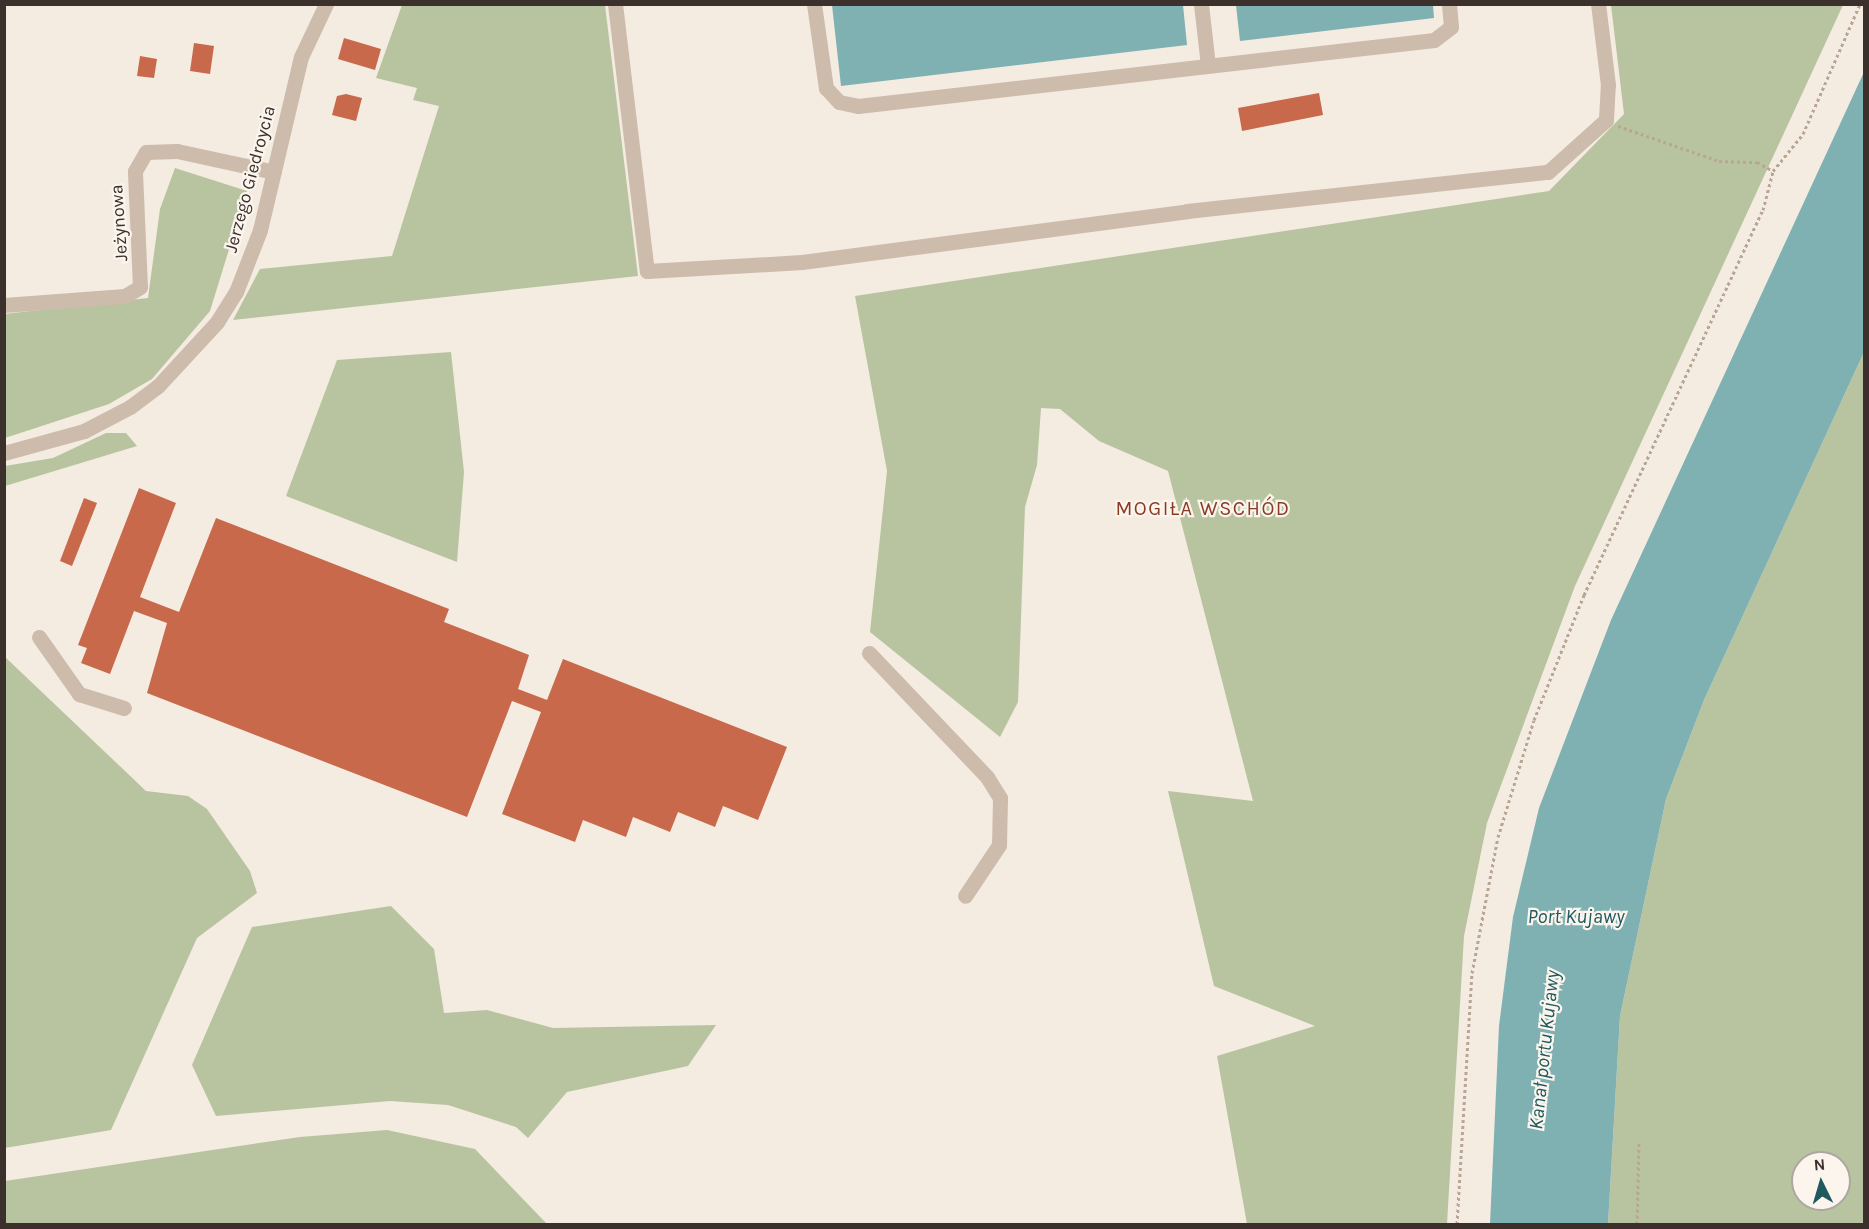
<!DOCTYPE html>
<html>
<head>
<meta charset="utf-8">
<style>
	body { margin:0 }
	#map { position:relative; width:1869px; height:1229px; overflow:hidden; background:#f4ebe1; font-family:Karla,sans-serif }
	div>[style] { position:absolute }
	.green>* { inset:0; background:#b8c4a0 }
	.water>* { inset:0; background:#7fb0b2 }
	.building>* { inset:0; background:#c8694b }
	.path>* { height:3px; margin-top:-1.5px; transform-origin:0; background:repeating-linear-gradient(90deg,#b9a596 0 3px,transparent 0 6px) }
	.minor>* { height:15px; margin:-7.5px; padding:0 7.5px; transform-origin:7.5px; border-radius:7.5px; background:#cdbbac }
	span { translate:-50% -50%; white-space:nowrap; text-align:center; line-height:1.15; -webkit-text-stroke:4.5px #fbf5ee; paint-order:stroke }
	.street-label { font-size:18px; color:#3b302b }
	.neighbourhood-label { font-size:20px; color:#8c3b22; letter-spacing:1.5px }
	.water-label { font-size:20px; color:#1f5a5e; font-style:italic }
	.frame { position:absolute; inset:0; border:6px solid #3b302b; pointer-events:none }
	.north { position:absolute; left:1791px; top:1151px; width:60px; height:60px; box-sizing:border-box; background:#fbf5ee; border:2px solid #aea6a0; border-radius:50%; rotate:355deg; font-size:16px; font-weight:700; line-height:24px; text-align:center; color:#3b302b }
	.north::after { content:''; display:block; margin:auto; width:21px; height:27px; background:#1f5a5e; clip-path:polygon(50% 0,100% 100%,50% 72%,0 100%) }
</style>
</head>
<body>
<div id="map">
	<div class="green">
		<div style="clip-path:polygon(402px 5px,605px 5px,638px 276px,233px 320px,260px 269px,392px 256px,439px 106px,413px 100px,417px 88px,376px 78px)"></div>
		<div style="clip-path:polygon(1611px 5px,1843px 5px,1575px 586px,1487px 823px,1464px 936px,1447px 1224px,1247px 1224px,1217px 1056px,1315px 1026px,1214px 986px,1168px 791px,1253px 801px,1168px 471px,1099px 441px,1060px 409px,1041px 408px,1037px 465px,1025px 507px,1018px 702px,1000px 737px,870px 632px,887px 471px,855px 296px,1549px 191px,1624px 114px)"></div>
		<div style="clip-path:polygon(175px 168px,247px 191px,210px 311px,152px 379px,109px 404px,5px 438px,4px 314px,148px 298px,160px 209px)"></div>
		<div style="clip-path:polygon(451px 352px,464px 472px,457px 562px,286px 496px,337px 360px)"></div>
		<div style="clip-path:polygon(evenodd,1864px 352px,1864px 1224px,1608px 1224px,1620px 1016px,1666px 799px,1704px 700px,1864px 352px,1803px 1163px,1839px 1163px,1839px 1199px,1803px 1199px,1803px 1163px)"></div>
		<div style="clip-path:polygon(106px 433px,126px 433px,137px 446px,5px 486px,5px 466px,53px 458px)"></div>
		<div style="clip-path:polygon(4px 656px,146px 791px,188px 796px,207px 809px,250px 871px,257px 893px,197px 938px,111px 1130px,5px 1148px)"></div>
		<div style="clip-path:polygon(391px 906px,434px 949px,444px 1013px,487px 1010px,553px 1028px,716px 1025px,688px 1066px,567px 1092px,528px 1138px,516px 1127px,448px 1105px,390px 1101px,216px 1116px,192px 1065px,252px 927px)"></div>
		<div style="clip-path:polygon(387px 1130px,475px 1149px,547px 1224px,5px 1224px,5px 1181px,300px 1137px)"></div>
	</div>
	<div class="water">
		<div style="clip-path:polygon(832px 5px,1183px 5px,1187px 45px,841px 86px)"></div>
		<div style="clip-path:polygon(1236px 5px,1433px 5px,1434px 18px,1240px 41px)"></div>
		<div style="clip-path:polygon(1864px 72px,1864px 352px,1704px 700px,1666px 799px,1620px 1016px,1608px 1224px,1490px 1224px,1499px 1026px,1513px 917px,1539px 808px,1611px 620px)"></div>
	</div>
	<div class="building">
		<div style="clip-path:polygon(344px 38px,381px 49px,375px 70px,338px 59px)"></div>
		<div style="clip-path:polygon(194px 43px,214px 46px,210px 74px,190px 71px)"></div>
		<div style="clip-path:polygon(140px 56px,157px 59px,154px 78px,137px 76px)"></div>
		<div style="clip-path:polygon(1319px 93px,1323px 115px,1242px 131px,1238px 108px)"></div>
		<div style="clip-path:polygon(346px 94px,362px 98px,356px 121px,332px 115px,337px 96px)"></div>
		<div style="clip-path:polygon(139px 488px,176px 503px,140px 597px,179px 612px,216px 518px,449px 609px,444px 622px,529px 655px,518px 689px,547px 700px,563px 659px,787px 747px,758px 820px,723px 806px,715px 827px,678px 812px,670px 832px,633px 817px,626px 837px,583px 820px,575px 842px,502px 814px,541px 712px,512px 701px,467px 817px,147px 693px,167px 623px,134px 611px,110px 674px,81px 663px,87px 648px,78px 645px)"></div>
		<div style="clip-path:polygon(84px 498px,97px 503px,72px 566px,60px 561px)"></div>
	</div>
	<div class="path">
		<div style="left:1618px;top:126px;width:107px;rotate:19.1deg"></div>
		<div style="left:1719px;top:161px;width:38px;rotate:2deg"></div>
		<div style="left:1757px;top:162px;width:18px;rotate:29deg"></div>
		<div style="left:1457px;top:1224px;width:251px;rotate:-86.6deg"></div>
		<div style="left:1472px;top:973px;width:138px;rotate:-79.2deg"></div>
		<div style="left:1498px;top:837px;width:122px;rotate:-72.9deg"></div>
		<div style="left:1534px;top:720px;width:135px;rotate:-68.2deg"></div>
		<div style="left:1584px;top:595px;width:425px;rotate:-65.1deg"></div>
		<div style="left:1763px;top:210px;width:40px;rotate:-75.6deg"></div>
		<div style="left:1773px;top:171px;width:48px;rotate:-51deg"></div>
		<div style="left:1803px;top:134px;width:142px;rotate:-66.3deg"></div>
		<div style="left:1637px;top:1224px;width:81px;rotate:-88.6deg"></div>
	</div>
	<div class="minor">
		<div style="left:615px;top:4px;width:269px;rotate:83.2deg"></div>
		<div style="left:647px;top:271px;width:155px;rotate:-3.3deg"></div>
		<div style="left:802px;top:262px;width:388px;rotate:-7.5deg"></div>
		<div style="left:1187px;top:211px;width:363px;rotate:-6.2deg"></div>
		<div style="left:1548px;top:172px;width:78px;rotate:-41.9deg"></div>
		<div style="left:1606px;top:120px;width:35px;rotate:-87deg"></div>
		<div style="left:1608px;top:85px;width:82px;rotate:-97deg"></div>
		<div style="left:814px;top:4px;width:85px;rotate:81.9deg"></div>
		<div style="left:826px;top:88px;width:19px;rotate:47deg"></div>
		<div style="left:839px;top:102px;width:19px;rotate:12deg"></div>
		<div style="left:858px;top:106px;width:580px;rotate:-6.54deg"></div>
		<div style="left:1434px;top:40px;width:21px;rotate:-37deg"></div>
		<div style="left:1451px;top:27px;width:23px;rotate:-95deg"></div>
		<div style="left:1201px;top:4px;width:61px;rotate:83.5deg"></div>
		<div style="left:4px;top:305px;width:121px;rotate:-4.3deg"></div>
		<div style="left:125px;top:296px;width:17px;rotate:-31deg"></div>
		<div style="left:140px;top:287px;width:116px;rotate:-92.5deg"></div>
		<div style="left:135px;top:171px;width:22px;rotate:-60deg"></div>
		<div style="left:146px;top:152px;width:31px;rotate:-2deg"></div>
		<div style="left:177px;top:151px;width:99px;rotate:12.2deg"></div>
		<div style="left:4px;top:453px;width:83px;rotate:-15.4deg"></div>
		<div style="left:84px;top:431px;width:52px;rotate:-27.6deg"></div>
		<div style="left:130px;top:407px;width:35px;rotate:-37deg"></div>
		<div style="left:158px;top:386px;width:87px;rotate:-47.3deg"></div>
		<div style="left:217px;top:322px;width:36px;rotate:-58deg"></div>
		<div style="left:236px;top:292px;width:66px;rotate:-68.8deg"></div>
		<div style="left:260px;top:230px;width:178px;rotate:-76.7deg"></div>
		<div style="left:301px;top:57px;width:59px;rotate:-64.7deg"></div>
		<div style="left:39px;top:637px;width:70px;rotate:54.9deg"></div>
		<div style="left:79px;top:694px;width:47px;rotate:17.3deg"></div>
		<div style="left:869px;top:653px;width:171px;rotate:46.4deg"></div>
		<div style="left:987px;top:777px;width:25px;rotate:58deg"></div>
		<div style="left:1000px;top:798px;width:47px;rotate:91.2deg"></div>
		<div style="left:999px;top:845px;width:61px;rotate:123.7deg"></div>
	</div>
	<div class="street-label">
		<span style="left:250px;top:179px;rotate:-75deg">Jerzego Giedroycia</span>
		<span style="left:119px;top:223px;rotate:-94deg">Jeżynowa</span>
	</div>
	<div class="neighbourhood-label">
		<span style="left:1203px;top:508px">MOGIŁA WSCHÓD</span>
	</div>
	<div class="water-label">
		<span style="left:1576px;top:916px">Port Kujawy</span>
		<span style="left:1544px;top:1050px;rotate:-84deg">Kanał portu Kujawy</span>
	</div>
	<div class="frame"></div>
	<div class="north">N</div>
</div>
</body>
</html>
